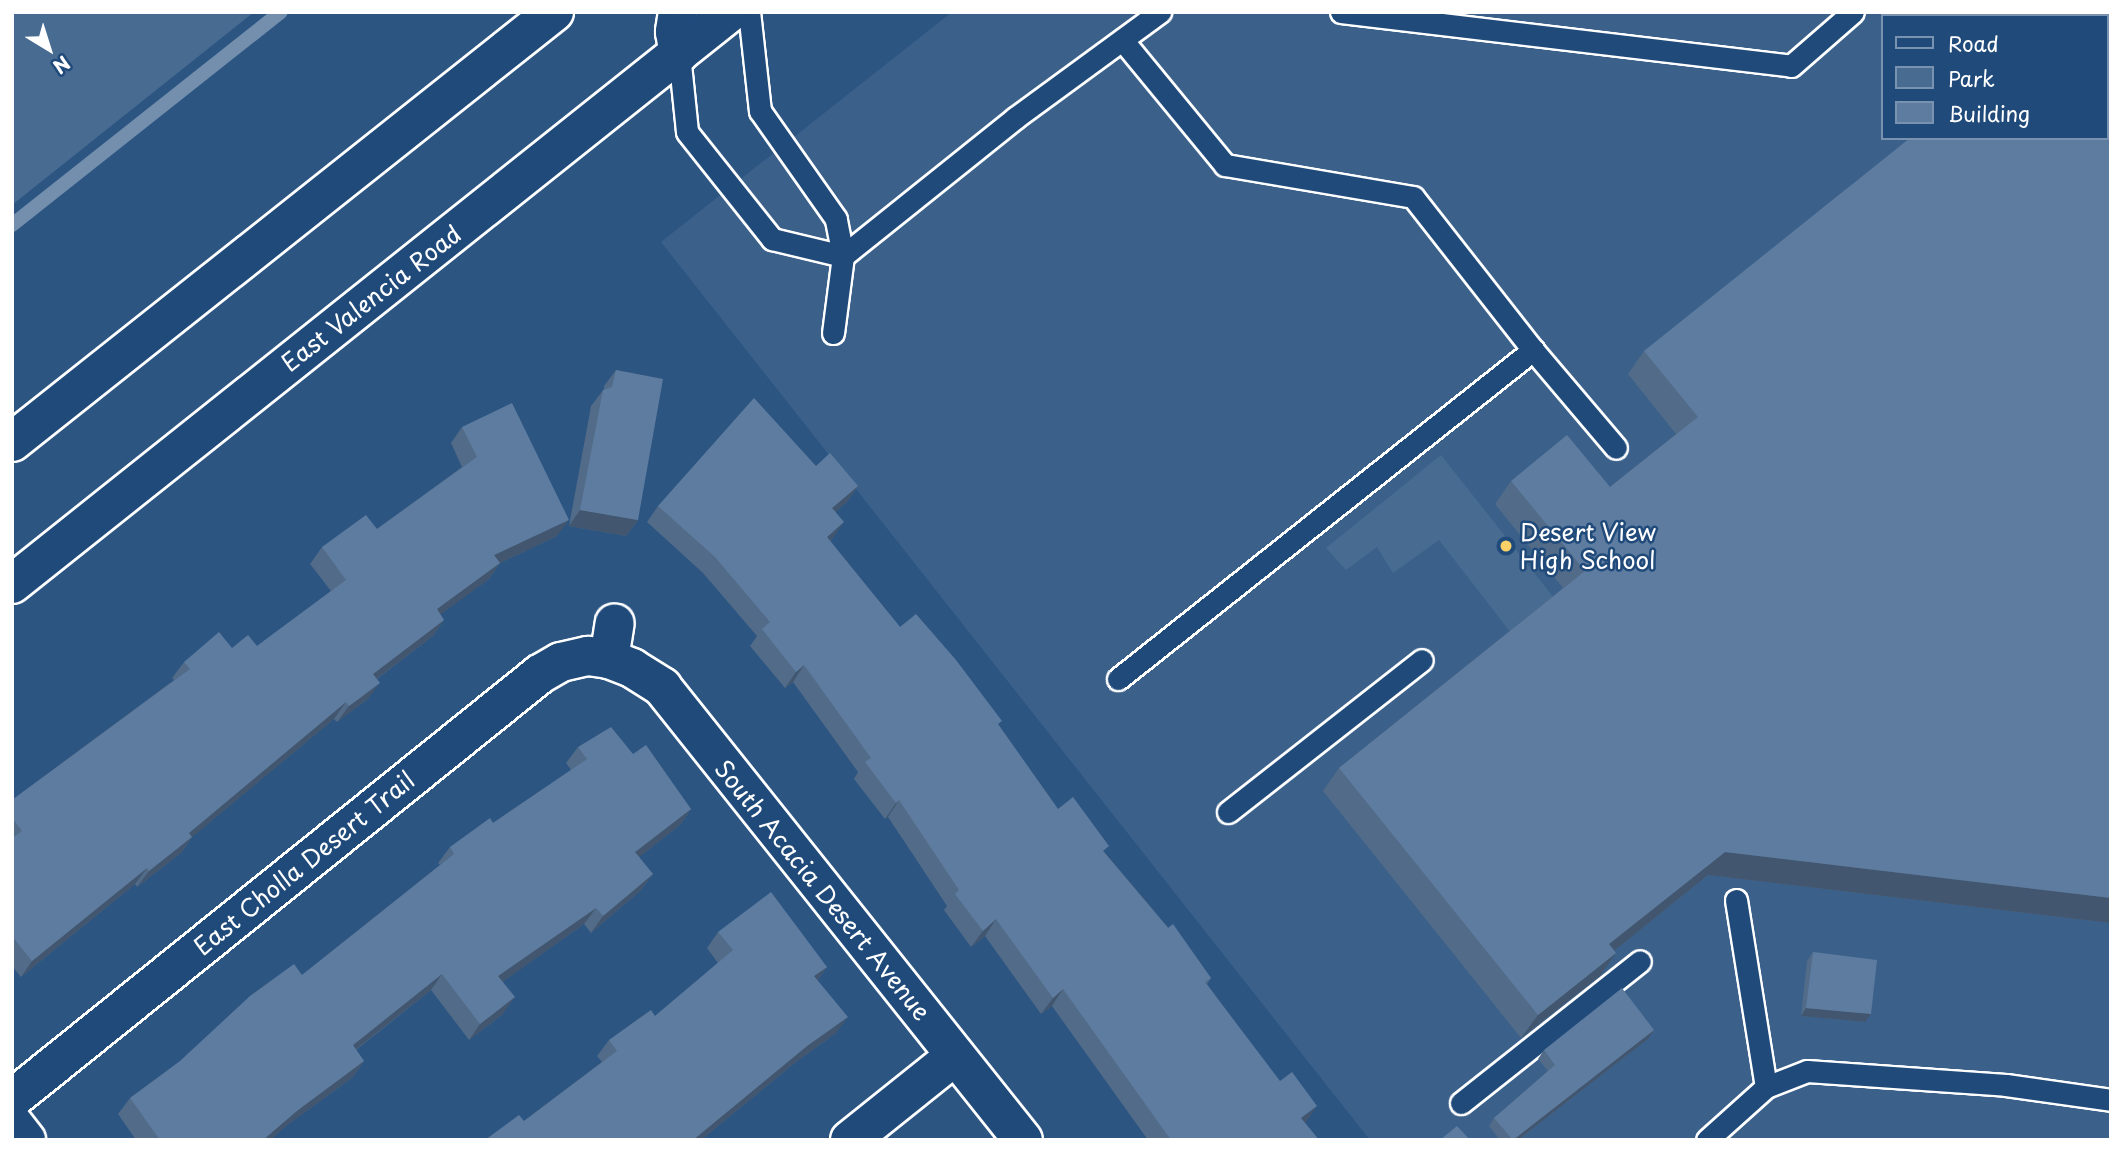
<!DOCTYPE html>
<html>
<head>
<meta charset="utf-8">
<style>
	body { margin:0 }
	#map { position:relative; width:2123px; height:1152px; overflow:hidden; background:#2c5582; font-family:"Playpen Sans",sans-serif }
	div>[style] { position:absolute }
	.built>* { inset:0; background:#3b618b }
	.green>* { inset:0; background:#486b92 }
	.stream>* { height:14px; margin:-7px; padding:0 7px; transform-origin:7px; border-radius:7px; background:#748fad }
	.roads { filter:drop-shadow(2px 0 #fff) drop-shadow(-2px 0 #fff) drop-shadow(0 2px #fff) drop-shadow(0 -2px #fff) }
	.service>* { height:21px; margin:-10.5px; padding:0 10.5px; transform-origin:10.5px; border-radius:10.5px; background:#1f4a7a }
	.minor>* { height:38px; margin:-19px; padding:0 19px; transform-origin:19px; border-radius:19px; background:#1f4a7a }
	.tertiary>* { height:38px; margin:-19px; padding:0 19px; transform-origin:19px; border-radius:19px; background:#1f4a7a }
	.primary>* { height:38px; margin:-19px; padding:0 19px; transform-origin:19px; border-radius:19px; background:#1f4a7a }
	.wall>* { inset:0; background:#516b89 }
	.shaded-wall>* { inset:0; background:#42576f }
	.building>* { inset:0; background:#5e7c9f }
	.dots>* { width:19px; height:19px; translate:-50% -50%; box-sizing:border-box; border:4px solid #1f4a7a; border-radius:50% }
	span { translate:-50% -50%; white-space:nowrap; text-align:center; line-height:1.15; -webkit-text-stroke:5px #1f4a7a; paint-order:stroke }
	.street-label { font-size:24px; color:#fff }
	.poi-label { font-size:24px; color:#fff }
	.left { translate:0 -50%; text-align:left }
	.frame { position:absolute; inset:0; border:14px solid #fff; pointer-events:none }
	.legend { position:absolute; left:1881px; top:14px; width:228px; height:126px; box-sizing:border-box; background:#1f4a7a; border:2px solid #7992af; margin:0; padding:9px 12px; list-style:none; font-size:21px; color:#fff }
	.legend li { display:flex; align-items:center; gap:14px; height:35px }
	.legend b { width:35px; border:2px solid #7992af }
	.north { position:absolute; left:14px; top:14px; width:70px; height:70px; -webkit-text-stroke:5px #1f4a7a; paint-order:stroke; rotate:142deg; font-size:19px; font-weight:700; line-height:28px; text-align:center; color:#fff }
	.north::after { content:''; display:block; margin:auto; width:24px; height:32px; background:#fff; clip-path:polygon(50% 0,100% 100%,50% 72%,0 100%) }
</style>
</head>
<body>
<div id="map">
	<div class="built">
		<div style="clip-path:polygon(evenodd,952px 12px,2111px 12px,2111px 1140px,1370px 1140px,661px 242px,952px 12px,1883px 16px,2107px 16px,2107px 138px,1883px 138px,1883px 16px)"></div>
	</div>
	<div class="green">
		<div style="clip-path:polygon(12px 12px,254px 12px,12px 205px)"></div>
		<div style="clip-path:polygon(1441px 455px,1558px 603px,1515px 638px,1439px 540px,1393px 573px,1377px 547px,1346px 570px,1326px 548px)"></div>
	</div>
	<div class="stream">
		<div style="left:12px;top:225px;width:343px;rotate:-38.4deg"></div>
	</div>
	<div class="roads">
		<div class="service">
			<div style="left:1341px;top:12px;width:453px;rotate:6.8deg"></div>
			<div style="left:1791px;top:66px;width:82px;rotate:-41.1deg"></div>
			<div style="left:679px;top:54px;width:78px;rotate:84.1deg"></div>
			<div style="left:687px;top:132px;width:137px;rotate:51.5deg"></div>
			<div style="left:772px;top:239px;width:73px;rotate:13.5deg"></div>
			<div style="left:843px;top:256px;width:38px;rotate:-101deg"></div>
			<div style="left:836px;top:219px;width:132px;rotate:-125.1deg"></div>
			<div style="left:760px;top:111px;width:100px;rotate:-96.3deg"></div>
			<div style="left:833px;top:333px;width:78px;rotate:-82.6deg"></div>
			<div style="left:843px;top:256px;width:221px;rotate:-38.7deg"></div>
			<div style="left:1015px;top:118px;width:180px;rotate:-36.2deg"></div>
			<div style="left:1533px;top:350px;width:128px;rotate:49.7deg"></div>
			<div style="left:1118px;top:679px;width:530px;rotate:-38.41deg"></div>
			<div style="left:1533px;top:350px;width:194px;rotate:-128.1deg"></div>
			<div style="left:1413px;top:197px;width:191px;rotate:-170.3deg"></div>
			<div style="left:1225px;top:165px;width:161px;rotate:-129.4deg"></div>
			<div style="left:1228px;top:812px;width:246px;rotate:-38.1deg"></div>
			<div style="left:1736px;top:900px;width:189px;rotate:80.9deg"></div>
			<div style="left:1461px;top:1103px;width:228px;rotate:-38.4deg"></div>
			<div style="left:1707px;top:1140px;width:79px;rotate:-41.9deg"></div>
			<div style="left:1766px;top:1087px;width:44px;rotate:-21.3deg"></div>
			<div style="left:1807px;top:1071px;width:199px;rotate:4deg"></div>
			<div style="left:2006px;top:1085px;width:106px;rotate:8.1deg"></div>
		</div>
		<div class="minor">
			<div style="left:609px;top:659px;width:36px;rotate:-81deg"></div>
			<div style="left:12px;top:1099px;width:678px;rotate:-38.83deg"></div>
			<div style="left:540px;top:674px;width:24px;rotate:-30deg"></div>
			<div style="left:561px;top:662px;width:28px;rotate:-13deg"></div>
			<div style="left:588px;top:656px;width:21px;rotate:8deg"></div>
			<div style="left:609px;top:659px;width:25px;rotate:21deg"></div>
			<div style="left:632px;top:668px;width:36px;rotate:32deg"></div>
			<div style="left:662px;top:687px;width:579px;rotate:51.45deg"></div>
			<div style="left:850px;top:1140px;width:134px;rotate:-38.7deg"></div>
		</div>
		<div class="tertiary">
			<div style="left:12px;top:1122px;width:23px;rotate:52deg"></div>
		</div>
		<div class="primary">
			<div style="left:678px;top:12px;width:20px;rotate:99deg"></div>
			<div style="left:675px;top:32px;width:22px;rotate:80deg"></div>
			<div style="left:12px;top:442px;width:692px;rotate:-38.43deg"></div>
			<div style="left:12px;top:584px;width:918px;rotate:-38.54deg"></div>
		</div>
	</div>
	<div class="wall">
		<div style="clip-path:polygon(2002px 12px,2111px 12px,2111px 923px,1708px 875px,1614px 951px,1600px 976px,1521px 1038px,1323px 791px,1339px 768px,1563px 588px,1495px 504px,1511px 481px,1610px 487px,1676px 434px,1628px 374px,1644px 351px,2107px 16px,2001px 16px)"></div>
		<div style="clip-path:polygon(616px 370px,638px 520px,626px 536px,569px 526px,591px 406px,604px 389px,604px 386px)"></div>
		<div style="clip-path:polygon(462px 427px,557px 536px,500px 563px,489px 579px,440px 614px,444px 620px,433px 636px,377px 679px,368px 699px,337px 722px,334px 719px,192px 837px,181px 853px,137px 887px,135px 884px,21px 977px,12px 966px,12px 800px,174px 680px,172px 678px,184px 662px,257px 646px,331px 591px,310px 564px,322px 547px,377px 529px,462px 467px,451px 443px)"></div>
		<div style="clip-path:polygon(816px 466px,858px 486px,847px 502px,836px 511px,833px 538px,830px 541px,900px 627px,999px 726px,1058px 809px,1105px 853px,1211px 978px,1207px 984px,1305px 1123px,1319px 1140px,1148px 1140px,1052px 1006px,1041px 1014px,985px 936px,971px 947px,944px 910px,947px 906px,888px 817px,885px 819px,854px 779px,858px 772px,793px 682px,785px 688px,750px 646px,757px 636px,703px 573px,647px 522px,658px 506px)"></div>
		<div style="clip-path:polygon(578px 747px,633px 754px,691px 809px,680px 825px,639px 857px,653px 874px,641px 890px,591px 933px,584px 924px,502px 982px,503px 1014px,469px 1040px,431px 990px,356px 1050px,364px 1061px,353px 1077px,286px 1126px,270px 1140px,136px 1140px,118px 1114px,130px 1098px,302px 975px,440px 865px,438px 863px,450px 847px,493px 823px,571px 770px,566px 763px)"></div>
		<div style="clip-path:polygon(718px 932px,827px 967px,817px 981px,836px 1033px,796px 1062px,701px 1140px,485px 1140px,524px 1121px,602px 1062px,597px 1056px,609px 1040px,655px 1016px,718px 963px,707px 948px)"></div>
		<div style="clip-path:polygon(1813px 952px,1865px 1022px,1801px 1016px,1807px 961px)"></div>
		<div style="clip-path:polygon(1654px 1030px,1648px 1039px,1518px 1140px,1500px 1140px,1489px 1126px,1494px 1118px,1548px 1071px,1538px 1059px,1544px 1050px)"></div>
	</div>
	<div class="shaded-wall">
		<div style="clip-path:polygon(858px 486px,847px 502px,821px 524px,832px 508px)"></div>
		<div style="clip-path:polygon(580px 510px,638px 520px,626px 536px,569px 526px)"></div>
		<div style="clip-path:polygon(569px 520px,557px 536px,500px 563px,489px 579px,425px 626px,437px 609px,494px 555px)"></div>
		<div style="clip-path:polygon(844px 522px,833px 538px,815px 553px,827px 537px)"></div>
		<div style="clip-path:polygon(444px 620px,433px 636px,362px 690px,373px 674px)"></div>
		<div style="clip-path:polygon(804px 665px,793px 682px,785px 688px,796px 672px)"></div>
		<div style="clip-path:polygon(380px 683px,368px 699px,337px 722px,349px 706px)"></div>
		<div style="clip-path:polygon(346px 702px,334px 719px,190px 839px,192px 837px,181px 853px,137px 887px,149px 871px,189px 833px)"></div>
		<div style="clip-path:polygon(899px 800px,888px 817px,885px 819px,896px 803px)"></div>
		<div style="clip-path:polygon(691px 809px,680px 825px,624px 869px,635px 852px)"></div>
		<div style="clip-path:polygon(1725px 852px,2111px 898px,2111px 923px,1708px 875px,1593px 968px,1609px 944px)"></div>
		<div style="clip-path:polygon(147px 868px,135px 884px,21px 977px,32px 961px)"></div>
		<div style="clip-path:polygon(653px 874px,641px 890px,591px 933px,603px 916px)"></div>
		<div style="clip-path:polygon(596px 908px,584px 924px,487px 993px,498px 976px)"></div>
		<div style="clip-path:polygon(996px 919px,985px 936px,971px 947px,983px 931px)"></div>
		<div style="clip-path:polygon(1616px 953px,1600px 976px,1521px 1038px,1538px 1015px)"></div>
		<div style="clip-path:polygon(827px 967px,815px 984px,814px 976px)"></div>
		<div style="clip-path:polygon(442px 974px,431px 990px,341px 1061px,353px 1045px)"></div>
		<div style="clip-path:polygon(1063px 989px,1052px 1006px,1041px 1014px,1053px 998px)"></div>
		<div style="clip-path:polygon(515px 997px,503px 1014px,469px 1040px,480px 1024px)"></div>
		<div style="clip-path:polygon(1806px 1008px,1871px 1014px,1865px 1022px,1801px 1016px)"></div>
		<div style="clip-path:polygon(848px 1017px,836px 1033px,796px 1062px,701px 1140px,693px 1140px,807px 1046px)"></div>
		<div style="clip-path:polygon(1654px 1030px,1648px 1039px,1518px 1140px,1513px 1140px)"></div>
		<div style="clip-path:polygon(364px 1061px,353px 1077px,286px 1126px,270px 1140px,263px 1140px,298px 1110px)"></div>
		<div style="clip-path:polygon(1317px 1106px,1306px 1122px,1290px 1134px,1301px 1118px)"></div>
	</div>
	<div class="building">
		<div style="clip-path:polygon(2015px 12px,2111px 12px,2111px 898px,1725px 852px,1609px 944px,1616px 953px,1538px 1015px,1339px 768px,1585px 571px,1511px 481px,1567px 435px,1610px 487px,1698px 417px,1644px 351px,1910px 138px,2107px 138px,2107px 16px,2014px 16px)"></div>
		<div style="clip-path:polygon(616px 370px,663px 379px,638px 520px,580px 510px,603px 390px,612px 387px)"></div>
		<div style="clip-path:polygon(754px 398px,816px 466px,830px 453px,858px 486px,832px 508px,844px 522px,827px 537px,900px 627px,916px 614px,956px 660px,1002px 721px,998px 724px,1058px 809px,1073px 797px,1109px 846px,1103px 851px,1168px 928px,1173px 924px,1211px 978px,1205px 982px,1280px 1081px,1292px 1072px,1317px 1106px,1301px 1118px,1319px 1140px,1171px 1140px,1063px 989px,1053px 998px,996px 919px,983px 931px,955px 894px,959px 890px,899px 800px,896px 803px,865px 762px,871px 758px,804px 665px,796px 672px,762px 629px,770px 622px,715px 557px,658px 506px)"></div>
		<div style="clip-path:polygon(512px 403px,569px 520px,494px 555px,500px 563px,437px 609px,444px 620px,373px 674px,380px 683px,349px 706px,346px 702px,189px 833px,192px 837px,149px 871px,147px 868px,32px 961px,12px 936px,12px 838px,22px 831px,12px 818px,12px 800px,190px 669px,184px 662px,219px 632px,232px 648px,248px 635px,257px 646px,346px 580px,322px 547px,366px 515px,377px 529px,477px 457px,462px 427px)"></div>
		<div style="clip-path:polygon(611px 727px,633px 754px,646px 745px,691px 809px,635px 852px,653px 874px,603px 916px,596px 908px,498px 976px,515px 997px,480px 1024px,442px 974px,353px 1045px,364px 1061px,298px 1110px,263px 1140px,160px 1140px,130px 1098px,180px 1061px,250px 996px,294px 964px,302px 975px,454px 854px,450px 847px,490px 818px,493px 823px,587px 759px,578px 747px)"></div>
		<div style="clip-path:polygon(771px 892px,827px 967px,814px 976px,848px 1017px,807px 1046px,693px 1140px,485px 1140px,519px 1115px,524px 1121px,617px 1051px,609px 1040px,651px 1010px,655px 1016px,733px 950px,718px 932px)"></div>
		<div style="clip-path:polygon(1813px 952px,1877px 960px,1871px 1014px,1806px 1008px)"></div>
		<div style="clip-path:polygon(1622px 988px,1654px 1030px,1513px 1140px,1494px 1118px,1555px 1065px,1544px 1050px)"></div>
		<div style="clip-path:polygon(1457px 1126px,1470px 1140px,1440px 1140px)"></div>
	</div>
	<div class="dots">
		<div style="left:1506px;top:546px;background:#ffd166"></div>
	</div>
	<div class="street-label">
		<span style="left:371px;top:298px;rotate:-38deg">East Valencia Road</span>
		<span style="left:304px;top:863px;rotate:-39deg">East Cholla Desert Trail</span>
		<span style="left:823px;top:890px;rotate:51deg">South Acacia Desert Avenue</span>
	</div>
	<div class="poi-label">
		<span class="left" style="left:1520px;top:546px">Desert View<br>High School</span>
	</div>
	<div class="frame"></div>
	<ul class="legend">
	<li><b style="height:9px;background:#1f4a7a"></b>Road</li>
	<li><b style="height:19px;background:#486b92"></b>Park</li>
	<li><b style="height:19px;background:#5e7c9f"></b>Building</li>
	</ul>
	<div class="north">N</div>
</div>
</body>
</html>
